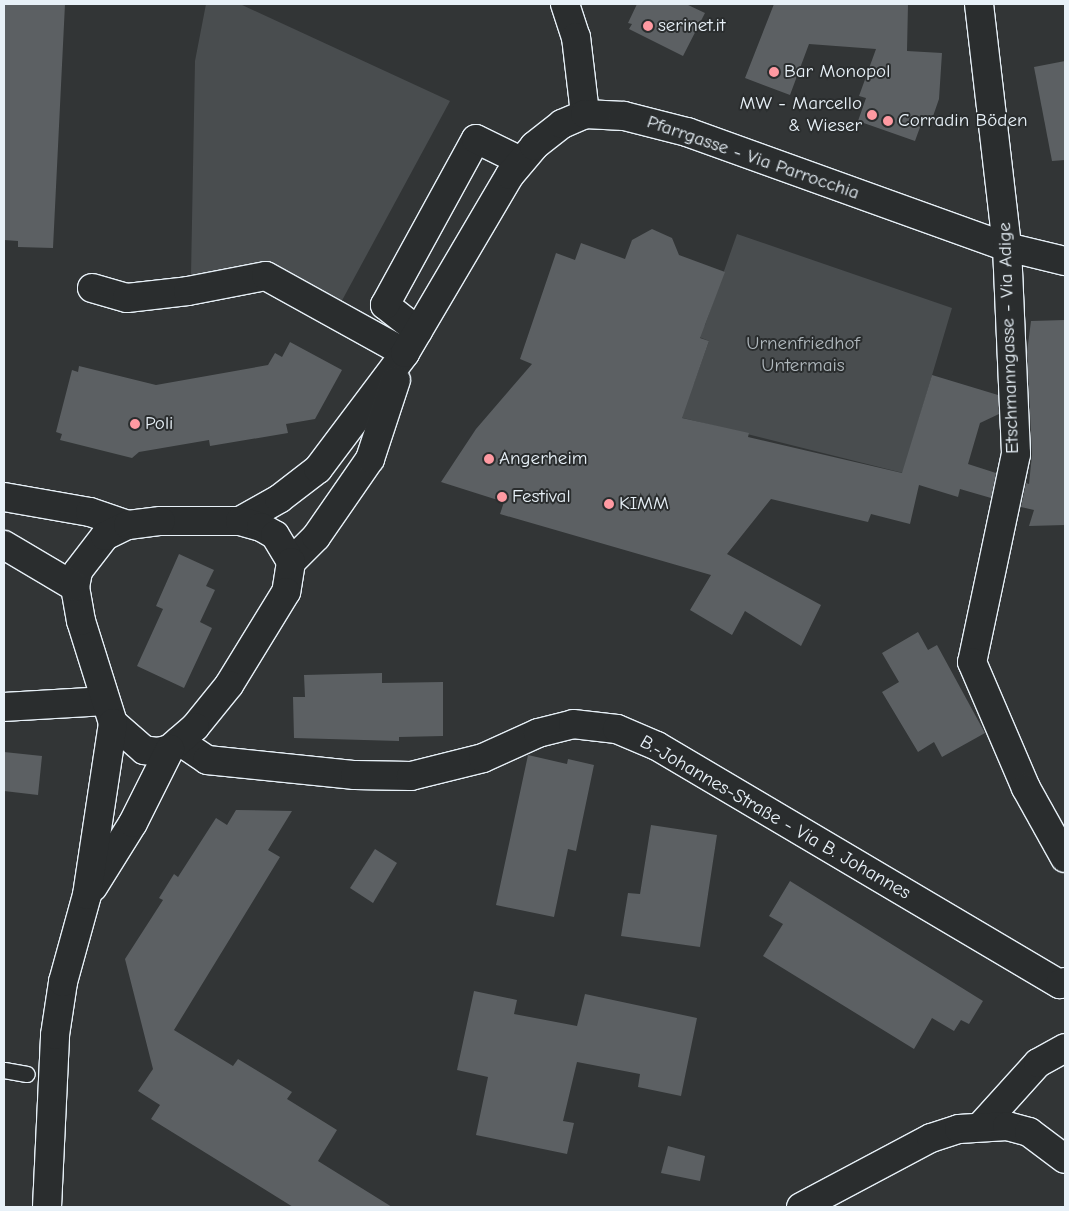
<!DOCTYPE html>
<html>
<head>
<meta charset="utf-8">
<style>
	body { margin:0 }
	#map { position:relative; width:1069px; height:1211px; overflow:hidden; background:#323536; font-family:"Comic Neue",sans-serif }
	div>[style] { position:absolute }
	.green>* { inset:0; background:#494d4f }
	.building>* { inset:0; background:#5c6063 }
	.roads { filter:drop-shadow(1px 0 #e8f1f8) drop-shadow(-1px 0 #e8f1f8) drop-shadow(0 1px #e8f1f8) drop-shadow(0 -1px #e8f1f8) }
	.service>* { height:15px; margin:-7.5px; padding:0 7.5px; transform-origin:7.5px; border-radius:7.5px; background:#2a2d2e }
	.minor>* { height:28px; margin:-14px; padding:0 14px; transform-origin:14px; border-radius:14px; background:#2a2d2e }
	.tertiary>* { height:28px; margin:-14px; padding:0 14px; transform-origin:14px; border-radius:14px; background:#2a2d2e }
	.primary>* { height:28px; margin:-14px; padding:0 14px; transform-origin:14px; border-radius:14px; background:#2a2d2e }
	.dots>* { width:14px; height:14px; translate:-50% -50%; box-sizing:border-box; border:2px solid #2a2d2e; border-radius:50% }
	span { translate:-50% -50%; white-space:nowrap; text-align:center; line-height:1.15; -webkit-text-stroke:4px #2a2d2e; paint-order:stroke }
	.poi-label { font-size:19px; color:#e8f1f8 }
	.left { translate:0 -50%; text-align:left }
	.right { translate:-100% -50%; text-align:right }
	.street-label { font-size:19px; color:#e8f1f8 }
	.park-label { font-size:19px; color:#b0b8bd }
	.frame { position:absolute; inset:0; border:5px solid #e8f1f8; pointer-events:none }
</style>
</head>
<body>
<div id="map">
	<div class="green">
		<div style="clip-path:polygon(206px 4px,240px 4px,450px 101px,339px 306px,280px 269px,191px 275px,195px 61px)"></div>
		<div style="clip-path:polygon(737px 234px,952px 308px,903px 473px,675px 416px,694px 383px,709px 341px,694px 335px,705px 325px)"></div>
	</div>
	<div class="building">
		<div style="clip-path:polygon(4px 4px,65px 4px,53px 248px,18px 247px,18px 241px,4px 240px)"></div>
		<div style="clip-path:polygon(637px 4px,686px 4px,705px 13px,683px 56px,629px 29px,632px 24px,628px 23px)"></div>
		<div style="clip-path:polygon(774px 4px,908px 4px,907px 51px,942px 53px,939px 99px,931px 122px,923px 119px,915px 141px,858px 121px,866px 98px,859px 96px,876px 49px,809px 44px,790px 95px,745px 78px)"></div>
		<div style="clip-path:polygon(1065px 61px,1065px 160px,1052px 161px,1034px 67px)"></div>
		<div style="clip-path:polygon(652px 229px,672px 238px,679px 255px,725px 272px,700px 338px,709px 341px,682px 418px,749px 433px,748px 437px,902px 473px,932px 375px,998px 395px,999px 414px,980px 423px,968px 464px,996px 473px,991px 498px,960px 489px,958px 497px,919px 485px,910px 524px,871px 514px,868px 522px,771px 499px,727px 554px,821px 605px,801px 646px,745px 611px,732px 635px,690px 610px,711px 575px,500px 514px,504px 502px,441px 482px,476px 429px,532px 364px,520px 359px,556px 253px,575px 260px,581px 243px,625px 259px,632px 240px)"></div>
		<div style="clip-path:polygon(1065px 320px,1065px 525px,1029px 526px,1034px 510px,1021px 507px,1026px 483px,1029px 484px,1032px 454px,1027px 352px,1031px 321px)"></div>
		<div style="clip-path:polygon(290px 342px,342px 370px,315px 419px,286px 424px,288px 433px,210px 446px,209px 440px,139px 452px,132px 458px,60px 440px,62px 434px,56px 432px,72px 370px,78px 372px,79px 366px,156px 385px,268px 365px,275px 353px,282px 357px)"></div>
		<div style="clip-path:polygon(179px 554px,214px 570px,206px 586px,215px 590px,200px 622px,212px 628px,184px 688px,137px 666px,163px 609px,156px 606px)"></div>
		<div style="clip-path:polygon(918px 632px,928px 650px,937px 645px,985px 733px,942px 757px,934px 742px,918px 752px,882px 692px,899px 682px,882px 653px)"></div>
		<div style="clip-path:polygon(382px 673px,382px 683px,443px 682px,443px 736px,399px 737px,399px 741px,294px 738px,293px 697px,305px 697px,304px 675px)"></div>
		<div style="clip-path:polygon(4px 752px,42px 756px,38px 795px,4px 791px)"></div>
		<div style="clip-path:polygon(528px 755px,567px 764px,568px 759px,594px 765px,576px 851px,568px 849px,554px 917px,496px 905px)"></div>
		<div style="clip-path:polygon(236px 810px,292px 811px,268px 850px,280px 857px,174px 1030px,233px 1066px,238px 1059px,292px 1092px,287px 1099px,337px 1130px,318px 1161px,392px 1207px,293px 1207px,151px 1119px,160px 1105px,138px 1091px,153px 1069px,125px 959px,163px 900px,159px 898px,174px 874px,178px 877px,216px 818px,227px 825px)"></div>
		<div style="clip-path:polygon(651px 825px,717px 835px,700px 947px,621px 936px,628px 893px,640px 894px)"></div>
		<div style="clip-path:polygon(375px 849px,397px 863px,373px 903px,350px 888px)"></div>
		<div style="clip-path:polygon(790px 881px,983px 1001px,969px 1024px,961px 1020px,954px 1031px,932px 1018px,914px 1049px,763px 956px,783px 924px,769px 916px)"></div>
		<div style="clip-path:polygon(474px 991px,517px 1000px,514px 1014px,577px 1026px,585px 994px,697px 1018px,681px 1096px,638px 1087px,640px 1074px,577px 1062px,563px 1121px,574px 1123px,567px 1154px,476px 1135px,488px 1077px,457px 1070px)"></div>
		<div style="clip-path:polygon(668px 1146px,705px 1156px,700px 1181px,661px 1173px)"></div>
	</div>
	<div class="roads">
		<div class="service">
			<div style="left:4px;top:1070px;width:23px;rotate:10deg"></div>
		</div>
		<div class="minor">
			<div style="left:565px;top:4px;width:35px;rotate:72deg"></div>
			<div style="left:576px;top:37px;width:78px;rotate:83.3deg"></div>
			<div style="left:979px;top:4px;width:245px;rotate:83.4deg"></div>
			<div style="left:1007px;top:247px;width:207px;rotate:87.5deg"></div>
			<div style="left:1016px;top:454px;width:213px;rotate:101.9deg"></div>
			<div style="left:972px;top:662px;width:137px;rotate:66.8deg"></div>
			<div style="left:1026px;top:788px;width:80px;rotate:60.9deg"></div>
			<div style="left:92px;top:288px;width:36px;rotate:16deg"></div>
			<div style="left:127px;top:298px;width:61px;rotate:-6.5deg"></div>
			<div style="left:188px;top:291px;width:79px;rotate:-10.9deg"></div>
			<div style="left:266px;top:276px;width:159px;rotate:29deg"></div>
			<div style="left:418px;top:331px;width:42px;rotate:-141.8deg"></div>
			<div style="left:385px;top:305px;width:189px;rotate:-61.3deg"></div>
			<div style="left:476px;top:139px;width:50px;rotate:26.1deg"></div>
			<div style="left:4px;top:707px;width:101px;rotate:-3.4deg"></div>
			<div style="left:179px;top:741px;width:34px;rotate:34deg"></div>
			<div style="left:207px;top:760px;width:149px;rotate:5.8deg"></div>
			<div style="left:355px;top:775px;width:56px;rotate:1deg"></div>
			<div style="left:411px;top:776px;width:74px;rotate:-14deg"></div>
			<div style="left:483px;top:758px;width:60px;rotate:-24.4deg"></div>
			<div style="left:538px;top:733px;width:36px;rotate:-14deg"></div>
			<div style="left:573px;top:724px;width:44px;rotate:6.5deg"></div>
			<div style="left:617px;top:729px;width:43px;rotate:23deg"></div>
			<div style="left:657px;top:746px;width:468px;rotate:30.6deg"></div>
			<div style="left:1060px;top:984px;width:5px;rotate:-22deg"></div>
			<div style="left:981px;top:1126px;width:85px;rotate:-47.9deg"></div>
			<div style="left:1038px;top:1063px;width:31px;rotate:-29deg"></div>
			<div style="left:801px;top:1207px;width:147px;rotate:-28deg"></div>
			<div style="left:931px;top:1138px;width:29px;rotate:-18deg"></div>
			<div style="left:959px;top:1129px;width:48px;rotate:-3.6deg"></div>
			<div style="left:1007px;top:1126px;width:23px;rotate:15deg"></div>
			<div style="left:1029px;top:1132px;width:45px;rotate:36.9deg"></div>
		</div>
		<div class="tertiary">
			<div style="left:240px;top:521px;width:45px;rotate:-29.4deg"></div>
			<div style="left:279px;top:499px;width:49px;rotate:-37.6deg"></div>
			<div style="left:318px;top:469px;width:145px;rotate:-53.1deg"></div>
			<div style="left:405px;top:353px;width:207px;rotate:-59.5deg"></div>
			<div style="left:510px;top:175px;width:38px;rotate:-50deg"></div>
			<div style="left:534px;top:146px;width:36px;rotate:-38deg"></div>
			<div style="left:562px;top:124px;width:25px;rotate:-23deg"></div>
			<div style="left:585px;top:114px;width:39px;rotate:3deg"></div>
			<div style="left:624px;top:116px;width:65px;rotate:14.3deg"></div>
			<div style="left:687px;top:132px;width:340px;rotate:19.8deg"></div>
			<div style="left:1007px;top:247px;width:60px;rotate:13.6deg"></div>
			<div style="left:291px;top:562px;width:35px;rotate:-45deg"></div>
			<div style="left:316px;top:537px;width:95px;rotate:-55.3deg"></div>
			<div style="left:370px;top:459px;width:83px;rotate:-71.8deg"></div>
		</div>
		<div class="primary">
			<div style="left:4px;top:497px;width:87px;rotate:9.9deg"></div>
			<div style="left:90px;top:512px;width:40px;rotate:18.9deg"></div>
			<div style="left:161px;top:521px;width:79px"></div>
			<div style="left:240px;top:521px;width:22px;rotate:16deg"></div>
			<div style="left:261px;top:527px;width:16px;rotate:30deg"></div>
			<div style="left:275px;top:535px;width:31px;rotate:59deg"></div>
			<div style="left:291px;top:562px;width:30px;rotate:99deg"></div>
			<div style="left:286px;top:592px;width:109px;rotate:121.5deg"></div>
			<div style="left:229px;top:685px;width:54px;rotate:129deg"></div>
			<div style="left:195px;top:727px;width:33px;rotate:139deg"></div>
			<div style="left:170px;top:749px;width:12px;rotate:166deg"></div>
			<div style="left:158px;top:752px;width:14px;rotate:-172deg"></div>
			<div style="left:144px;top:750px;width:41px;rotate:-138.9deg"></div>
			<div style="left:113px;top:723px;width:107px;rotate:-107.4deg"></div>
			<div style="left:81px;top:621px;width:35px;rotate:-100deg"></div>
			<div style="left:75px;top:587px;width:16px;rotate:-79deg"></div>
			<div style="left:78px;top:571px;width:44px;rotate:-52.4deg"></div>
			<div style="left:105px;top:536px;width:25px;rotate:-26deg"></div>
			<div style="left:128px;top:525px;width:33px;rotate:-7deg"></div>
			<div style="left:4px;top:545px;width:82px;rotate:30.6deg"></div>
			<div style="left:93px;top:887px;width:75px;rotate:-58deg"></div>
			<div style="left:133px;top:823px;width:83px;rotate:-63.4deg"></div>
			<div style="left:47px;top:1207px;width:172px;rotate:-87.3deg"></div>
			<div style="left:55px;top:1035px;width:54px;rotate:-81.4deg"></div>
			<div style="left:63px;top:982px;width:90px;rotate:-74.6deg"></div>
			<div style="left:87px;top:895px;width:174px;rotate:-81.4deg"></div>
		</div>
	</div>
	<div class="dots">
		<div style="left:648px;top:26px;background:#ff9aa2"></div>
		<div style="left:774px;top:72px;background:#ff9aa2"></div>
		<div style="left:872px;top:115px;background:#ff9aa2"></div>
		<div style="left:888px;top:121px;background:#ff9aa2"></div>
		<div style="left:135px;top:424px;background:#ff9aa2"></div>
		<div style="left:489px;top:459px;background:#ff9aa2"></div>
		<div style="left:502px;top:497px;background:#ff9aa2"></div>
		<div style="left:609px;top:504px;background:#ff9aa2"></div>
	</div>
	<div class="poi-label">
		<span class="left" style="left:658px;top:26px">serinet.it</span>
		<span class="left" style="left:784px;top:72px">Bar Monopol</span>
		<span class="right" style="left:862px;top:115px">MW - Marcello<br>&amp; Wieser</span>
		<span class="left" style="left:898px;top:121px">Corradin Böden</span>
		<span class="left" style="left:145px;top:424px">Poli</span>
		<span class="left" style="left:499px;top:459px">Angerheim</span>
		<span class="left" style="left:512px;top:497px">Festival</span>
		<span class="left" style="left:619px;top:504px">KIMM</span>
	</div>
	<div class="street-label">
		<span style="left:753px;top:158px;rotate:19deg">Pfarrgasse - Via Parrocchia</span>
		<span style="left:1009px;top:338px;rotate:-92deg">Etschmanngasse - Via Adige</span>
		<span style="left:775px;top:818px;rotate:30deg">B.-Johannes-Straße - Via B. Johannes</span>
	</div>
	<div class="park-label">
		<span style="left:803px;top:355px">Urnenfriedhof<br>Untermais</span>
	</div>
	<div class="frame"></div>
</div>
</body>
</html>
